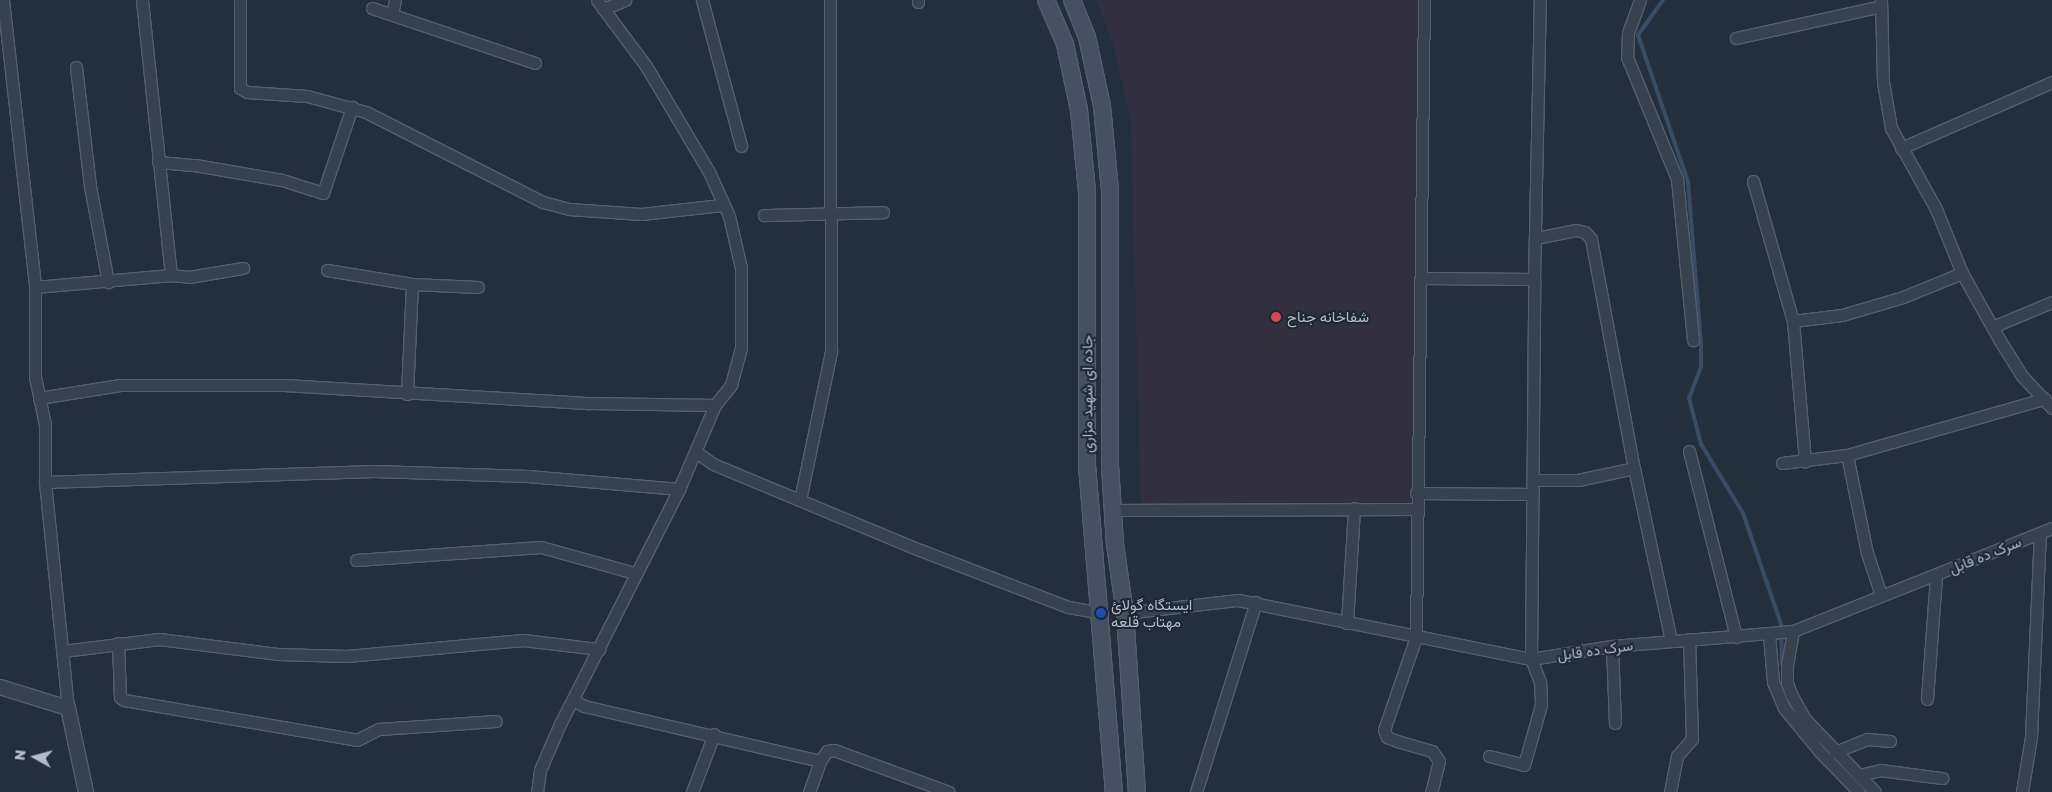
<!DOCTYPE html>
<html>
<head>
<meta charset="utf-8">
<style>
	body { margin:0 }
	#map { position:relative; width:2052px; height:792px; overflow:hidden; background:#242f3e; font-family:"Golos Text",Vazirmatn,sans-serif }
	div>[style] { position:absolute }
	.medical>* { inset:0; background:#32303f }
	.stream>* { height:4px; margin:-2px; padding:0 2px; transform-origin:2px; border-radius:2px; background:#394c67 }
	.roads { filter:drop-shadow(1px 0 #565f6c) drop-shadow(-1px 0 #565f6c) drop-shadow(0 1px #565f6c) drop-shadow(0 -1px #565f6c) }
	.minor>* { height:11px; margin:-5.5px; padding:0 5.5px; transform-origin:5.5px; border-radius:5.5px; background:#38414e }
	.tertiary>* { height:14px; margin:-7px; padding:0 7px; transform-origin:7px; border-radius:7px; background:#38414e }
	.secondary>* { height:16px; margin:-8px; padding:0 8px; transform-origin:8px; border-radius:8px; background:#465061 }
	.dots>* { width:14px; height:14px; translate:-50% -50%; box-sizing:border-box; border:2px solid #1d2633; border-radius:50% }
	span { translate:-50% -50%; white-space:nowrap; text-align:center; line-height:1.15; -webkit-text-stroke:4px #1d2633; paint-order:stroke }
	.poi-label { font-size:15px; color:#b4bcc9 }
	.left { translate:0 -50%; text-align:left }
	.street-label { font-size:15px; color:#b4bcc9 }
	.north { position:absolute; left:10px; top:732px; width:50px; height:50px; -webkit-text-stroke:4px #1d2633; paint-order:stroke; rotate:277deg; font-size:14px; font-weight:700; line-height:20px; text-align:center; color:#b4bcc9 }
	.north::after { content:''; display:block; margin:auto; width:18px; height:22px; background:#b4bcc9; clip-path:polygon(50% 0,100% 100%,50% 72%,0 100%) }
</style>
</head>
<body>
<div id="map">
	<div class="medical">
		<div style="clip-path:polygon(1096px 0,1424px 0,1413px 513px,1141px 511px,1131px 122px,1113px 43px)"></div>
	</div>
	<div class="stream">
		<div style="left:1663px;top:0;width:43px;rotate:125.5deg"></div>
		<div style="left:1638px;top:35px;width:155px;rotate:71.2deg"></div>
		<div style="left:1688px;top:182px;width:164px;rotate:85.4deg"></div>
		<div style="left:1701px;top:345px;width:22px;rotate:90deg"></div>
		<div style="left:1701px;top:367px;width:33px;rotate:111deg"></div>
		<div style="left:1689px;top:398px;width:48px;rotate:75.4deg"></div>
		<div style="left:1701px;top:444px;width:81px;rotate:58.7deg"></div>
		<div style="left:1743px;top:513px;width:117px;rotate:71.1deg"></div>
		<div style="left:1781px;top:624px;width:40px;rotate:88.6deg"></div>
		<div style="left:1822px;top:745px;width:48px;rotate:46.7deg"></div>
	</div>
	<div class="roads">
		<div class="minor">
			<div style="left:3px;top:0;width:289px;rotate:83.6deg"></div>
			<div style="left:35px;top:287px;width:90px;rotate:90deg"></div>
			<div style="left:35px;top:377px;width:49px;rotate:78.2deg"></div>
			<div style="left:45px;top:425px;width:57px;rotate:90deg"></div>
			<div style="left:45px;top:482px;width:227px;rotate:84.2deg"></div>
			<div style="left:142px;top:0;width:277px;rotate:84deg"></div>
			<div style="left:240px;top:0;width:88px;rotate:90deg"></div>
			<div style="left:240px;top:88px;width:8px;rotate:30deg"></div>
			<div style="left:247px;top:92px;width:60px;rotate:3.8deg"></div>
			<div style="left:307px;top:96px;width:61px;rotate:15.2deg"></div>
			<div style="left:366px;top:112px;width:199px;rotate:27deg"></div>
			<div style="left:543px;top:202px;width:27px;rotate:15deg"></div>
			<div style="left:569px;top:209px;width:72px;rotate:4deg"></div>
			<div style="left:641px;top:214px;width:81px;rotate:-6.4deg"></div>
			<div style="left:702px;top:0;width:151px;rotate:75deg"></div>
			<div style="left:918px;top:0;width:2px;rotate:90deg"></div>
			<div style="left:1424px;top:0;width:637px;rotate:90.72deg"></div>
			<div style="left:1416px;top:637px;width:98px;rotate:109deg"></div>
			<div style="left:1384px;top:730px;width:8px;rotate:67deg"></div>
			<div style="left:1387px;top:737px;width:11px;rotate:22deg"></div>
			<div style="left:1397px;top:741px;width:36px;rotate:16deg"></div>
			<div style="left:1432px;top:751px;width:12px;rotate:55deg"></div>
			<div style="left:1439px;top:761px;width:32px;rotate:104deg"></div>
			<div style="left:1640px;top:0;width:35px;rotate:110deg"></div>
			<div style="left:1628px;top:33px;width:24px;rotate:92deg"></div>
			<div style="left:1627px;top:57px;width:132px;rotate:67.7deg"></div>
			<div style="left:1677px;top:179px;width:162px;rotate:84.3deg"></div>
			<div style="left:1881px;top:0;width:82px;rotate:88.6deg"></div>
			<div style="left:1883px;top:82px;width:47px;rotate:80.1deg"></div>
			<div style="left:1891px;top:128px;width:93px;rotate:60.9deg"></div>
			<div style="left:1936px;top:209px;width:69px;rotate:67.9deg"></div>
			<div style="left:1962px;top:273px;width:76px;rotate:60.7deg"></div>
			<div style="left:1999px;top:339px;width:44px;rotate:58.1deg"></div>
			<div style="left:2022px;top:376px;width:44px;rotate:46.8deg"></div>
			<div style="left:372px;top:8px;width:172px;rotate:18.6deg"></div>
			<div style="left:603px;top:9px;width:24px;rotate:-22deg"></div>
			<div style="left:392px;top:14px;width:14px;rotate:-78deg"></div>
			<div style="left:1736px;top:38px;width:148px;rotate:-12.4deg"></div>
			<div style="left:76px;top:67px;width:120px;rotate:83.3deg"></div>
			<div style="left:90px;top:186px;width:98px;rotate:79.4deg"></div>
			<div style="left:1901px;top:148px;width:165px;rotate:-23.6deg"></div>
			<div style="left:158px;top:162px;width:37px;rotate:5deg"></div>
			<div style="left:195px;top:165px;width:88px;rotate:9.8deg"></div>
			<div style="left:282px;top:180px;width:43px;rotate:17.6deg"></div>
			<div style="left:323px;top:193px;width:91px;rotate:-71.4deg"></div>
			<div style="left:1753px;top:181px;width:146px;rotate:74.1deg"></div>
			<div style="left:1793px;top:321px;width:141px;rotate:85.1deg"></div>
			<div style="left:764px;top:215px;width:119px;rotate:-1.4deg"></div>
			<div style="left:1536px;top:238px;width:41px;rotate:-11.3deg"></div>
			<div style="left:1576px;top:230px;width:9px;rotate:13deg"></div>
			<div style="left:1585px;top:232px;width:9px;rotate:49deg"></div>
			<div style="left:1591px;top:239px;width:233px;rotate:79.4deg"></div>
			<div style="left:1634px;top:468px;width:177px;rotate:77.9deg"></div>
			<div style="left:327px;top:270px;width:86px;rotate:9.4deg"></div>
			<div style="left:412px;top:284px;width:66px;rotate:2.6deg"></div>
			<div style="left:1421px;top:278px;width:113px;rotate:0.5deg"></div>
			<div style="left:35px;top:287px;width:137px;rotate:-5deg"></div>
			<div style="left:171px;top:275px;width:18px;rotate:6deg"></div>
			<div style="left:189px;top:277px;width:55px;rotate:-9.5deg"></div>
			<div style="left:1793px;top:321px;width:49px;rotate:-7deg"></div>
			<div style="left:1842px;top:315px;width:64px;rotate:-16.4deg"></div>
			<div style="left:1903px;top:297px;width:64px;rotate:-22.1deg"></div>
			<div style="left:1992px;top:327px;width:65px;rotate:-22.6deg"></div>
			<div style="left:407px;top:394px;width:110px;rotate:-87.4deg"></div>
			<div style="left:39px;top:398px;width:82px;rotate:-9.1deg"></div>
			<div style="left:120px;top:385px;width:164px"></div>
			<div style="left:284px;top:385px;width:306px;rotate:3.4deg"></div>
			<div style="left:589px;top:403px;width:126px;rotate:0.9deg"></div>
			<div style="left:1689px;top:451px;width:192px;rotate:75.8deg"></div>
			<div style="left:696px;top:452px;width:21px;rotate:35deg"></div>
			<div style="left:713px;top:464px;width:224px;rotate:22.6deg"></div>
			<div style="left:920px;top:550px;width:159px;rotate:21.1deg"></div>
			<div style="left:1068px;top:607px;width:34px;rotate:10deg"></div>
			<div style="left:1847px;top:455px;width:100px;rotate:78.5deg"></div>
			<div style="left:1867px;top:553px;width:44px;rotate:71.6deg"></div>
			<div style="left:1782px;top:463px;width:65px;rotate:-7deg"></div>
			<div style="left:1847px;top:455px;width:205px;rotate:-15.9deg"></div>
			<div style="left:1534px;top:480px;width:44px"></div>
			<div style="left:1578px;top:480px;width:57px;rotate:-12.1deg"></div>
			<div style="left:45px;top:482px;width:329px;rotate:-1.9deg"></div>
			<div style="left:374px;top:471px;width:154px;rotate:1.9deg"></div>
			<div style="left:528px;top:476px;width:152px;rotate:4.9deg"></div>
			<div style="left:1416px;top:493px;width:117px;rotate:0.5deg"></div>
			<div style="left:800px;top:500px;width:152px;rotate:-78.2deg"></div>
			<div style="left:831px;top:351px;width:351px;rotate:-90.2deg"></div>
			<div style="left:1113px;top:510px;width:302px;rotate:-0.2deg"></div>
			<div style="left:356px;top:560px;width:185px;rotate:-4deg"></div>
			<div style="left:541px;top:547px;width:98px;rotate:15.5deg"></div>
			<div style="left:1125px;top:613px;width:114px;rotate:-6.6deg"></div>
			<div style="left:1238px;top:600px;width:299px;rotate:11.4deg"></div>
			<div style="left:1531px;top:659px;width:82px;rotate:-9.1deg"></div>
			<div style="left:1612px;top:646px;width:182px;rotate:-4.7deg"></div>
			<div style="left:1793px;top:631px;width:279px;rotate:-21.7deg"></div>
			<div style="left:1347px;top:623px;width:115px;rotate:-86.5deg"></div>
			<div style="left:1793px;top:631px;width:34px;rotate:100deg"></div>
			<div style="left:1787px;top:664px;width:19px;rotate:90deg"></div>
			<div style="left:1787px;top:683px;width:12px;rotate:70deg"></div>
			<div style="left:1791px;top:694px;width:29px;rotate:61deg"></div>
			<div style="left:1805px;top:719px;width:101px;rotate:46.2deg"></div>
			<div style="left:1769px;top:634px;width:48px;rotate:85.2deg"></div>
			<div style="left:1773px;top:682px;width:28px;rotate:67deg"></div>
			<div style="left:1784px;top:708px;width:57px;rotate:50.7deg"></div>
			<div style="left:1820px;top:752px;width:56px;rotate:45.7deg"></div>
			<div style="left:118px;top:643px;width:54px;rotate:87.9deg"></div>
			<div style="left:120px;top:697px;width:5px;rotate:37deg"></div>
			<div style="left:124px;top:700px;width:236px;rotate:9.7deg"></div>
			<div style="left:357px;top:740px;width:25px;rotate:-27deg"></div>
			<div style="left:379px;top:729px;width:117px;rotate:-3.9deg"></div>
			<div style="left:1612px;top:646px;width:77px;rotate:87.8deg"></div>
			<div style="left:63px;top:651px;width:97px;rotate:-7.1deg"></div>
			<div style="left:159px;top:639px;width:119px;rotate:7.2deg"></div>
			<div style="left:277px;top:654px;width:70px;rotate:1.6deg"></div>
			<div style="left:347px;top:656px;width:177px;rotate:-5.2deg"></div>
			<div style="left:523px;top:640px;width:77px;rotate:6.8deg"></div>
			<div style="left:1927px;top:699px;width:124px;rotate:-85.8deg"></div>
			<div style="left:573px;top:700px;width:13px;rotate:29deg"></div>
			<div style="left:584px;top:706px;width:242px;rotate:13.1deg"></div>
			<div style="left:1835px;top:752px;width:35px;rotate:-22deg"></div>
			<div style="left:1867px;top:739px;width:23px;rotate:5deg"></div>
			<div style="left:1489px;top:756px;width:36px;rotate:14deg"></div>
			<div style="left:1524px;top:765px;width:62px;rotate:-74.2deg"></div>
			<div style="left:1541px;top:705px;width:23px;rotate:-92deg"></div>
			<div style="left:1540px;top:682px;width:25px;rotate:-111deg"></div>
			<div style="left:1531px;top:659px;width:380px;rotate:-89.5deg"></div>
			<div style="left:1534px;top:279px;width:279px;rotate:-88.8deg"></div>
			<div style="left:1859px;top:775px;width:22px;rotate:-13deg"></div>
			<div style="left:1880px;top:770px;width:63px;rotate:7.4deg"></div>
			<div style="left:537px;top:792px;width:22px;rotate:-82deg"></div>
			<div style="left:540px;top:770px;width:50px;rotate:-66.5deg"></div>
			<div style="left:560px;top:724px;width:263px;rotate:-63.1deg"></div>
			<div style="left:679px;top:489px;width:91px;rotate:-66.8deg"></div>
			<div style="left:715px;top:405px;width:26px;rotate:-51deg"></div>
			<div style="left:731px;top:385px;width:38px;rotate:-75deg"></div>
			<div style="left:741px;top:348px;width:80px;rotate:-90deg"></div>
			<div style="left:741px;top:268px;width:53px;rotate:-103deg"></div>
			<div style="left:729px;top:216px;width:48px;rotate:-114.4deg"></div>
			<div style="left:709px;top:172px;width:123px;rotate:-120.7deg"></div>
			<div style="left:646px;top:66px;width:82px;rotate:-126.6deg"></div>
			<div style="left:692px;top:792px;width:62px;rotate:-69.2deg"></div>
			<div style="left:809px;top:792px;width:33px;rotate:-70deg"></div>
			<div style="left:820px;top:761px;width:12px;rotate:-55deg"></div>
			<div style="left:827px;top:751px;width:7px;rotate:-8deg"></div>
			<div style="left:834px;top:750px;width:122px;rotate:20.1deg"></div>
			<div style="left:1196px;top:792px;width:199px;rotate:-72.5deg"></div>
			<div style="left:1670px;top:792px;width:37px;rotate:-79deg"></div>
			<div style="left:1677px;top:756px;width:23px;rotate:-49deg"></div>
			<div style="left:1692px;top:739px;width:100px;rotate:-91.7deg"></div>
			<div style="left:2022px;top:792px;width:56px;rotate:-80.7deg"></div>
			<div style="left:2031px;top:737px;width:204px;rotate:-87.5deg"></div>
		</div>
		<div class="tertiary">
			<div style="left:0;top:687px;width:71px;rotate:17.2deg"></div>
			<div style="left:68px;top:708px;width:86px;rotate:77.9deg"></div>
		</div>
		<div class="secondary">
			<div style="left:1046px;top:0;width:48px;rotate:66.6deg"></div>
			<div style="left:1065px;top:44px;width:67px;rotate:78deg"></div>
			<div style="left:1079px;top:110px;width:81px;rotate:84.4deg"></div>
			<div style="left:1087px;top:191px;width:274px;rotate:90deg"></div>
			<div style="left:1087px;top:465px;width:328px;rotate:85.3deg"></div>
			<div style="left:1072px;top:0;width:40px;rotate:68deg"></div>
			<div style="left:1087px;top:37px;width:71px;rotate:77.7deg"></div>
			<div style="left:1102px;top:106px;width:84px;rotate:84.6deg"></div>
			<div style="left:1110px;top:190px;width:275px;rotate:90deg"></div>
			<div style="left:1110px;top:465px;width:79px;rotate:86.4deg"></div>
			<div style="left:1115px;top:544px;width:70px;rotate:81.8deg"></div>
			<div style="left:1125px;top:613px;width:179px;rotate:86.2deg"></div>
		</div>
	</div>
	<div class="dots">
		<div style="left:1276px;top:317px;background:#e0444e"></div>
		<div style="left:1101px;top:613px;background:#1a4fb4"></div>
	</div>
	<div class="poi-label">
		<span class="left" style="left:1287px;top:317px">شفاخانه جناح</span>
		<span class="left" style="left:1111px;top:613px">ایستگاه گولائ<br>مهتاب قلعه</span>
	</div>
	<div class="street-label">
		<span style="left:1087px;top:394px;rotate:-90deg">جاده ای شهید مزاری</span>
		<span style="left:1985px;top:555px;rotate:-22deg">سرک ده قابل</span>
		<span style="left:1595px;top:650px;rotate:-8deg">سرک ده قابل</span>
	</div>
	<div class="north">N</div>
</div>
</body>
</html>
